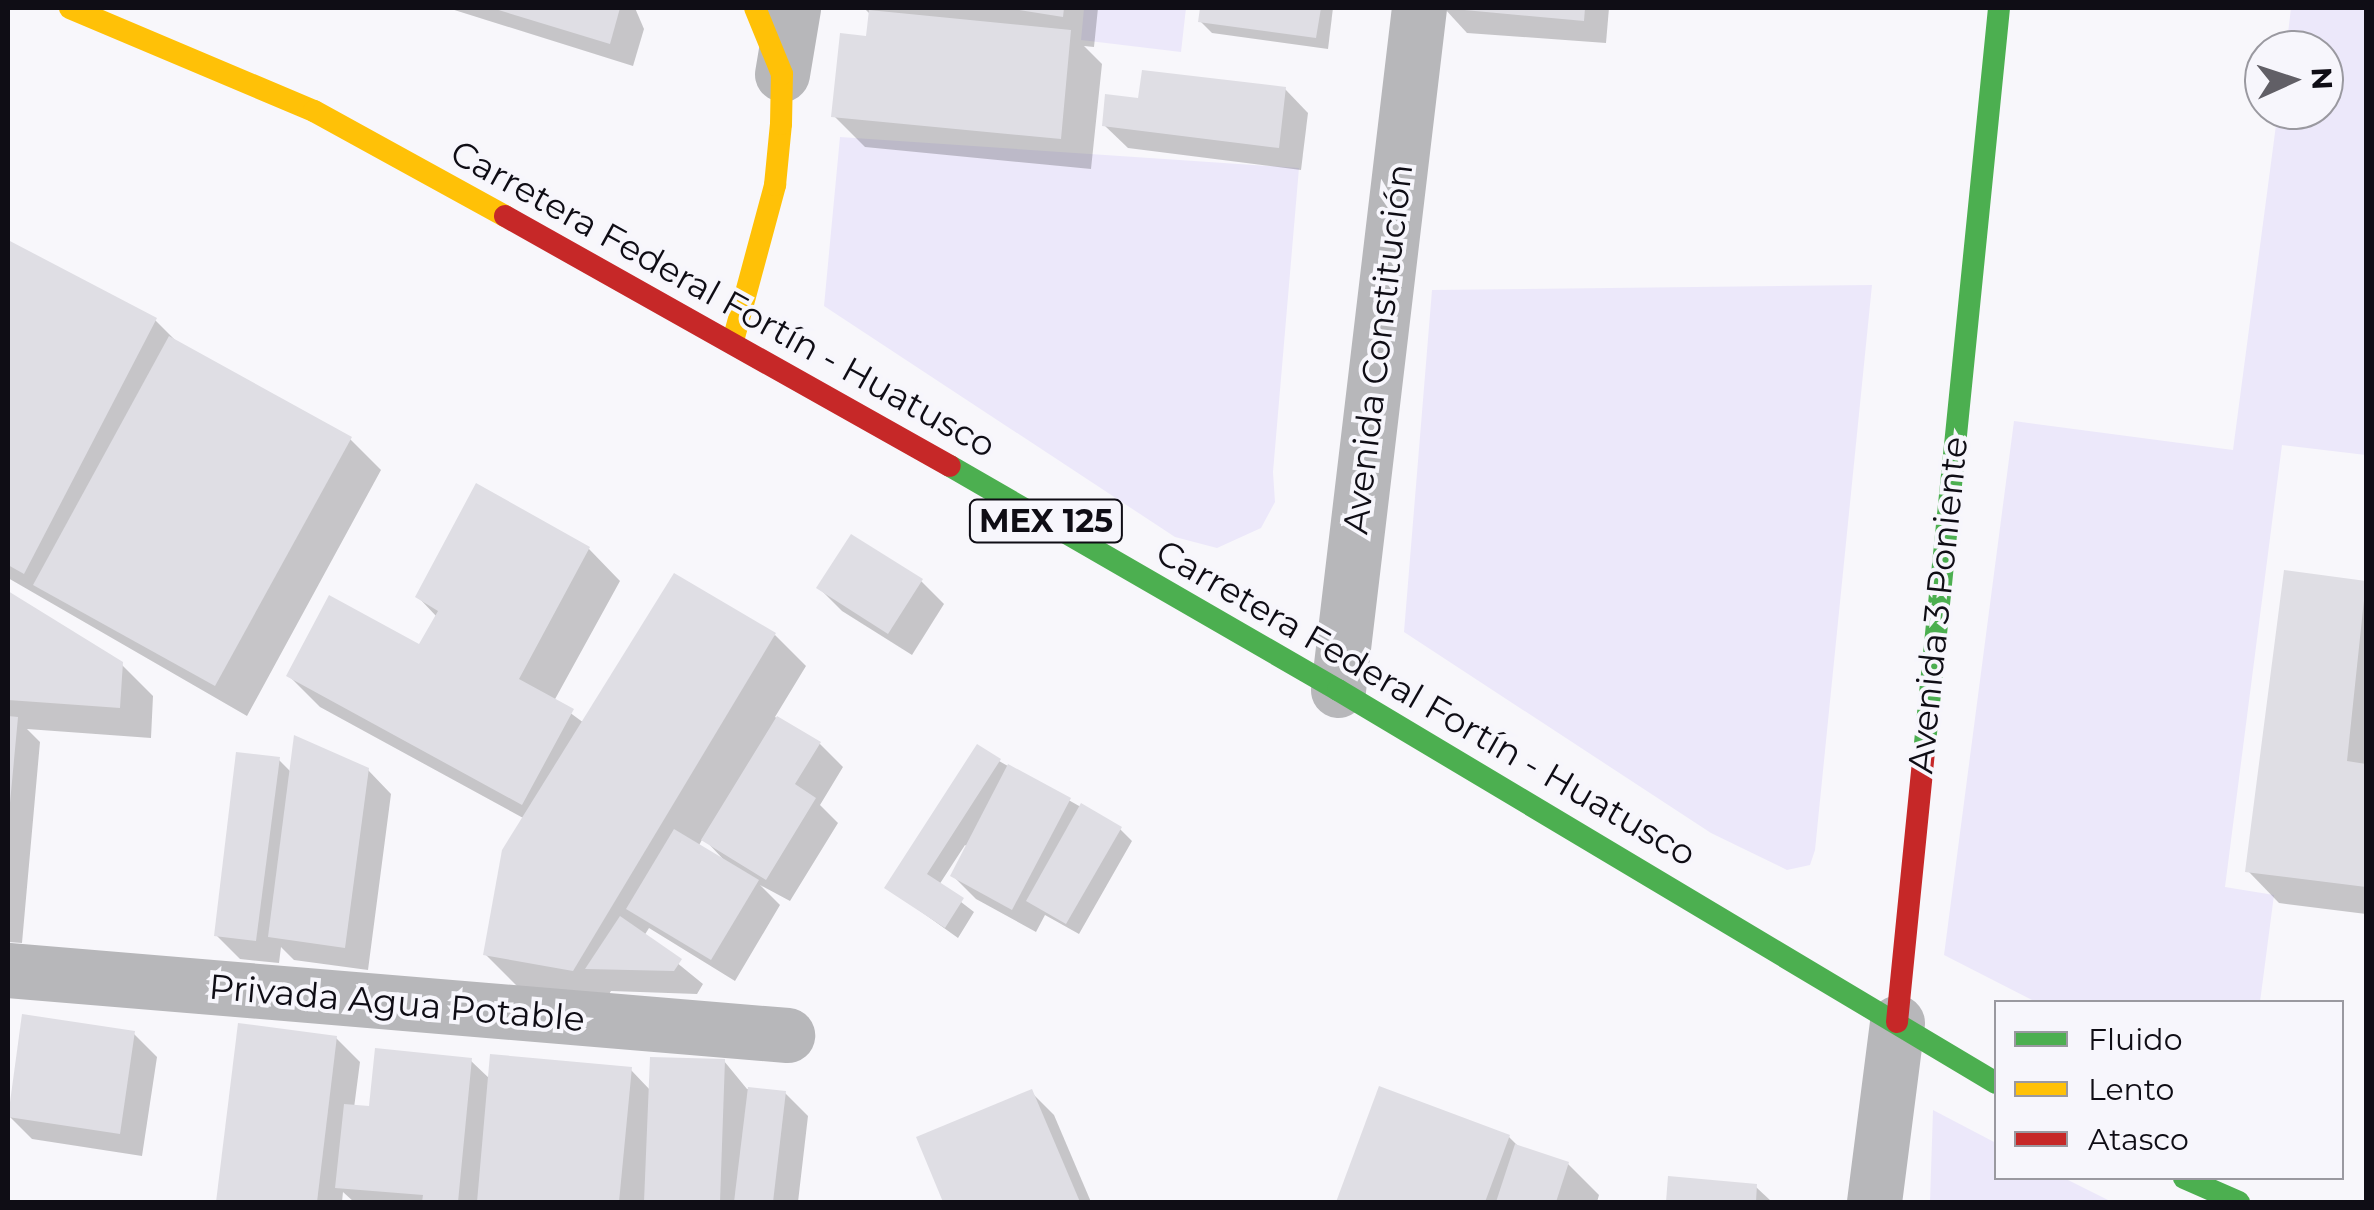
<!DOCTYPE html>
<html>
<head>
<meta charset="utf-8">
<style>
	body { margin:0 }
	#map { position:relative; width:2374px; height:1210px; overflow:hidden; background:#f8f7fb; font-family:Montserrat,sans-serif }
	div>[style] { position:absolute }
	.green>* { inset:0; background:#ece8fa }
	.shadow>* { inset:0; background:#0003 }
	.building>* { inset:0; background:#dfdee4 }
	.street>* { height:55px; margin:-27.5px; padding:0 27.5px; transform-origin:27.5px; border-radius:27.5px; background:#b7b7ba }
	.fast>* { height:22px; margin:-11px; padding:0 11px; transform-origin:11px; border-radius:11px; background:#4caf50 }
	.slow>* { height:22px; margin:-11px; padding:0 11px; transform-origin:11px; border-radius:11px; background:#ffc107 }
	.jam>* { height:22px; margin:-11px; padding:0 11px; transform-origin:11px; border-radius:11px; background:#c62828 }
	span { translate:-50% -50%; white-space:nowrap; text-align:center; line-height:1.15; -webkit-text-stroke:8px #f7f6fc; paint-order:stroke }
	.shield-label span { padding:2px 8px; background:#f7f6fc; border:2px solid; border-radius:8px; -webkit-text-stroke-width:0 }
	.shield-label { font-size:32px; color:#0f0d15; font-weight:700 }
	.street-label { font-size:35px; color:#0f0d15 }
	.frame { position:absolute; inset:0; border:10px solid #0f0d15; pointer-events:none }
	.legend { position:absolute; left:1994px; top:1000px; width:350px; height:180px; box-sizing:border-box; background:#f7f6fc; border:2px solid #9a99a0; margin:0; padding:12px 18px; list-style:none; font-size:30px; color:#0f0d15 }
	.legend li { display:flex; align-items:center; gap:20px; height:50px }
	.legend b { width:50px; border:2px solid #9a99a0 }
	.north { position:absolute; left:2244px; top:30px; width:100px; height:100px; box-sizing:border-box; background:#f7f6fc; border:2px solid #9a99a0; border-radius:50%; rotate:87deg; font-size:28px; font-weight:700; line-height:40px; text-align:center; color:#0f0d15 }
	.north::after { content:''; display:block; margin:auto; width:35px; height:45px; background:#615f66; clip-path:polygon(50% 0,100% 100%,50% 72%,0 100%) }
</style>
</head>
<body>
<div id="map">
	<div class="green">
		<div style="clip-path:polygon(1084px 8px,1186px 8px,1181px 52px,1081px 40px)"></div>
		<div style="clip-path:polygon(2291px 8px,2366px 8px,2366px 455px,2282px 445px,2225px 887px,2274px 895px,2260px 1002px,2036px 1002px,1944px 955px,2014px 421px,2233px 450px,2278px 110px,2324px 110px,2324px 50px,2286px 50px)"></div>
		<div style="clip-path:polygon(840px 137px,1299px 168px,1273px 472px,1275px 502px,1261px 528px,1217px 548px,1175px 537px,824px 306px)"></div>
		<div style="clip-path:polygon(1872px 285px,1815px 850px,1810px 865px,1787px 870px,1711px 833px,1404px 632px,1432px 290px)"></div>
		<div style="clip-path:polygon(1933px 1110px,1996px 1143px,1996px 1178px,2064px 1178px,2112px 1202px,1930px 1202px)"></div>
	</div>
	<div class="shadow">
		<div style="clip-path:polygon(448px 8px,635px 8px,644px 29px,633px 66px)"></div>
		<div style="clip-path:polygon(864px 8px,1098px 8px,1094px 47px,1084px 46px,1102px 64px,1091px 169px,865px 147px,834px 116px,869px 38px,871px 15px)"></div>
		<div style="clip-path:polygon(1202px 8px,1333px 8px,1328px 49px,1212px 33px,1200px 21px)"></div>
		<div style="clip-path:polygon(1444px 8px,1609px 8px,1606px 43px,1467px 33px)"></div>
		<div style="clip-path:polygon(1285px 89px,1308px 113px,1301px 170px,1128px 148px,1104px 125px,1140px 101px)"></div>
		<div style="clip-path:polygon(8px 243px,155px 320px,179px 344px,350px 439px,381px 470px,247px 716px,8px 578px)"></div>
		<div style="clip-path:polygon(evenodd,477px 487px,589px 549px,620px 581px,554px 701px,584px 723px,775px 635px,806px 666px,775px 717px,820px 744px,843px 767px,820px 805px,838px 823px,790px 901px,760px 885px,780px 905px,735px 981px,649px 928px,644px 936px,703px 984px,697px 994px,611px 991px,605px 1001px,517px 986px,485px 954px,525px 819px,320px 707px,289px 676px,420px 647px,437px 617px,418px 597px,477px 487px,703px 838px,725px 861px,698px 847px,703px 838px)"></div>
		<div style="clip-path:polygon(2286px 573px,2366px 583px,2366px 914px,2279px 903px,2248px 871px)"></div>
		<div style="clip-path:polygon(921px 581px,944px 604px,912px 655px,842px 611px,819px 588px)"></div>
		<div style="clip-path:polygon(8px 594px,121px 664px,153px 696px,151px 738px,27px 729px,40px 742px,22px 943px,8px 942px)"></div>
		<div style="clip-path:polygon(279px 760px,291px 772px,368px 770px,391px 794px,368px 970px,294px 960px,281px 947px,279px 963px,240px 959px,217px 936px)"></div>
		<div style="clip-path:polygon(999px 761px,1120px 829px,1132px 841px,1079px 934px,1045px 915px,1036px 932px,976px 899px,953px 876px,968px 847px,965px 845px,939px 885px,974px 912px,958px 938px,888px 888px)"></div>
		<div style="clip-path:polygon(240px 1026px,336px 1038px,360px 1062px,354px 1108px,371px 1109px,470px 1060px,491px 1080px,631px 1070px,651px 1091px,724px 1061px,747px 1089px,785px 1093px,808px 1116px,798px 1202px,354px 1202px,343px 1192px,342px 1202px,218px 1202px)"></div>
		<div style="clip-path:polygon(133px 1033px,157px 1057px,142px 1156px,32px 1139px,9px 1116px)"></div>
		<div style="clip-path:polygon(1380px 1089px,1509px 1137px,1521px 1149px,1568px 1164px,1599px 1195px,1597px 1202px,1339px 1202px)"></div>
		<div style="clip-path:polygon(1031px 1092px,1054px 1115px,1091px 1202px,946px 1202px,920px 1138px)"></div>
		<div style="clip-path:polygon(1671px 1178px,1756px 1187px,1772px 1202px,1668px 1202px)"></div>
	</div>
	<div class="building">
		<div style="clip-path:polygon(492px 8px,620px 8px,610px 44px)"></div>
		<div style="clip-path:polygon(1007px 8px,1064px 8px,1063px 17px)"></div>
		<div style="clip-path:polygon(1200px 8px,1321px 8px,1316px 38px,1198px 22px)"></div>
		<div style="clip-path:polygon(1443px 8px,1585px 8px,1584px 21px)"></div>
		<div style="clip-path:polygon(869px 10px,1071px 30px,1061px 139px,831px 117px,840px 33px,866px 36px)"></div>
		<div style="clip-path:polygon(1142px 70px,1286px 87px,1279px 148px,1102px 126px,1105px 94px,1138px 98px)"></div>
		<div style="clip-path:polygon(8px 240px,157px 318px,24px 574px,8px 565px)"></div>
		<div style="clip-path:polygon(169px 336px,352px 437px,215px 686px,33px 585px)"></div>
		<div style="clip-path:polygon(476px 483px,590px 547px,519px 679px,574px 709px,522px 805px,286px 676px,329px 595px,419px 644px,438px 611px,415px 597px)"></div>
		<div style="clip-path:polygon(851px 534px,923px 579px,888px 634px,816px 588px)"></div>
		<div style="clip-path:polygon(2284px 570px,2366px 581px,2347px 761px,2366px 764px,2366px 887px,2245px 872px)"></div>
		<div style="clip-path:polygon(674px 573px,776px 633px,573px 971px,483px 955px,502px 850px)"></div>
		<div style="clip-path:polygon(8px 591px,123px 662px,120px 708px,8px 700px)"></div>
		<div style="clip-path:polygon(8px 716px,18px 717px,10px 803px,8px 803px)"></div>
		<div style="clip-path:polygon(777px 716px,821px 742px,795px 784px,816px 798px,766px 880px,701px 840px)"></div>
		<div style="clip-path:polygon(294px 735px,369px 768px,345px 948px,268px 937px)"></div>
		<div style="clip-path:polygon(977px 744px,1001px 759px,927px 874px,964px 898px,945px 928px,884px 888px)"></div>
		<div style="clip-path:polygon(236px 752px,280px 757px,256px 941px,214px 936px)"></div>
		<div style="clip-path:polygon(1008px 764px,1071px 798px,1012px 910px,950px 876px)"></div>
		<div style="clip-path:polygon(1081px 803px,1122px 827px,1066px 924px,1026px 901px)"></div>
		<div style="clip-path:polygon(674px 829px,759px 880px,711px 960px,626px 909px)"></div>
		<div style="clip-path:polygon(620px 916px,682px 959px,674px 971px,585px 969px)"></div>
		<div style="clip-path:polygon(22px 1014px,135px 1031px,120px 1134px,8px 1117px)"></div>
		<div style="clip-path:polygon(238px 1023px,337px 1036px,317px 1202px,216px 1202px)"></div>
		<div style="clip-path:polygon(375px 1048px,472px 1058px,458px 1202px,422px 1202px,423px 1195px,335px 1188px,344px 1104px,369px 1106px)"></div>
		<div style="clip-path:polygon(490px 1054px,632px 1067px,619px 1202px,477px 1202px)"></div>
		<div style="clip-path:polygon(650px 1057px,725px 1059px,720px 1202px,644px 1202px)"></div>
		<div style="clip-path:polygon(1379px 1086px,1510px 1135px,1485px 1202px,1336px 1202px)"></div>
		<div style="clip-path:polygon(748px 1087px,786px 1091px,773px 1202px,734px 1202px)"></div>
		<div style="clip-path:polygon(1032px 1089px,1080px 1202px,943px 1202px,916px 1137px)"></div>
		<div style="clip-path:polygon(1515px 1144px,1569px 1162px,1556px 1202px,1496px 1202px)"></div>
		<div style="clip-path:polygon(1668px 1176px,1757px 1184px,1756px 1202px,1666px 1202px)"></div>
	</div>
	<div class="street">
		<div style="left:782px;top:74px;width:67px;rotate:-80.5deg"></div>
		<div style="left:1338px;top:690px;width:687px;rotate:-83.23deg"></div>
		<div style="left:8px;top:970px;width:782px;rotate:4.77deg"></div>
		<div style="left:1874px;top:1202px;width:181px;rotate:-82.7deg"></div>
	</div>
	<div class="fast">
		<div style="left:950px;top:466px;width:448px;rotate:30deg"></div>
		<div style="left:1338px;top:690px;width:766px;rotate:30.85deg"></div>
		<div style="left:1924px;top:753px;width:749px;rotate:-84.25deg"></div>
		<div style="left:2184px;top:1178px;width:60px;rotate:23.6deg"></div>
	</div>
	<div class="slow">
		<div style="left:70px;top:8px;width:265px;rotate:22.9deg"></div>
		<div style="left:314px;top:111px;width:218px;rotate:28.8deg"></div>
		<div style="left:733px;top:341px;width:162px;rotate:-74.9deg"></div>
		<div style="left:775px;top:185px;width:61px;rotate:-84.4deg"></div>
		<div style="left:781px;top:124px;width:50px;rotate:-88.9deg"></div>
		<div style="left:782px;top:74px;width:71px;rotate:-112.2deg"></div>
	</div>
	<div class="jam">
		<div style="left:505px;top:216px;width:510px;rotate:29.33deg"></div>
		<div style="left:1897px;top:1022px;width:270px;rotate:-84.3deg"></div>
	</div>
	<div class="shield-label">
		<span style="left:1046px;top:521px">MEX 125</span>
	</div>
	<div class="street-label">
		<span style="left:723px;top:299px;rotate:29deg">Carretera Federal Fortín - Huatusco</span>
		<span style="left:1378px;top:349px;rotate:-83deg">Avenida Constitución</span>
		<span style="left:1938px;top:605px;rotate:-84deg">Avenida 3 Poniente</span>
		<span style="left:1426px;top:703px;rotate:30deg">Carretera Federal Fortín - Huatusco</span>
		<span style="left:397px;top:1003px;rotate:5deg">Privada Agua Potable</span>
	</div>
	<div class="frame"></div>
	<ul class="legend">
	<li><b style="height:12px;background:#4caf50"></b>Fluido</li>
	<li><b style="height:12px;background:#ffc107"></b>Lento</li>
	<li><b style="height:12px;background:#c62828"></b>Atasco</li>
	</ul>
	<div class="north">N</div>
</div>
</body>
</html>
